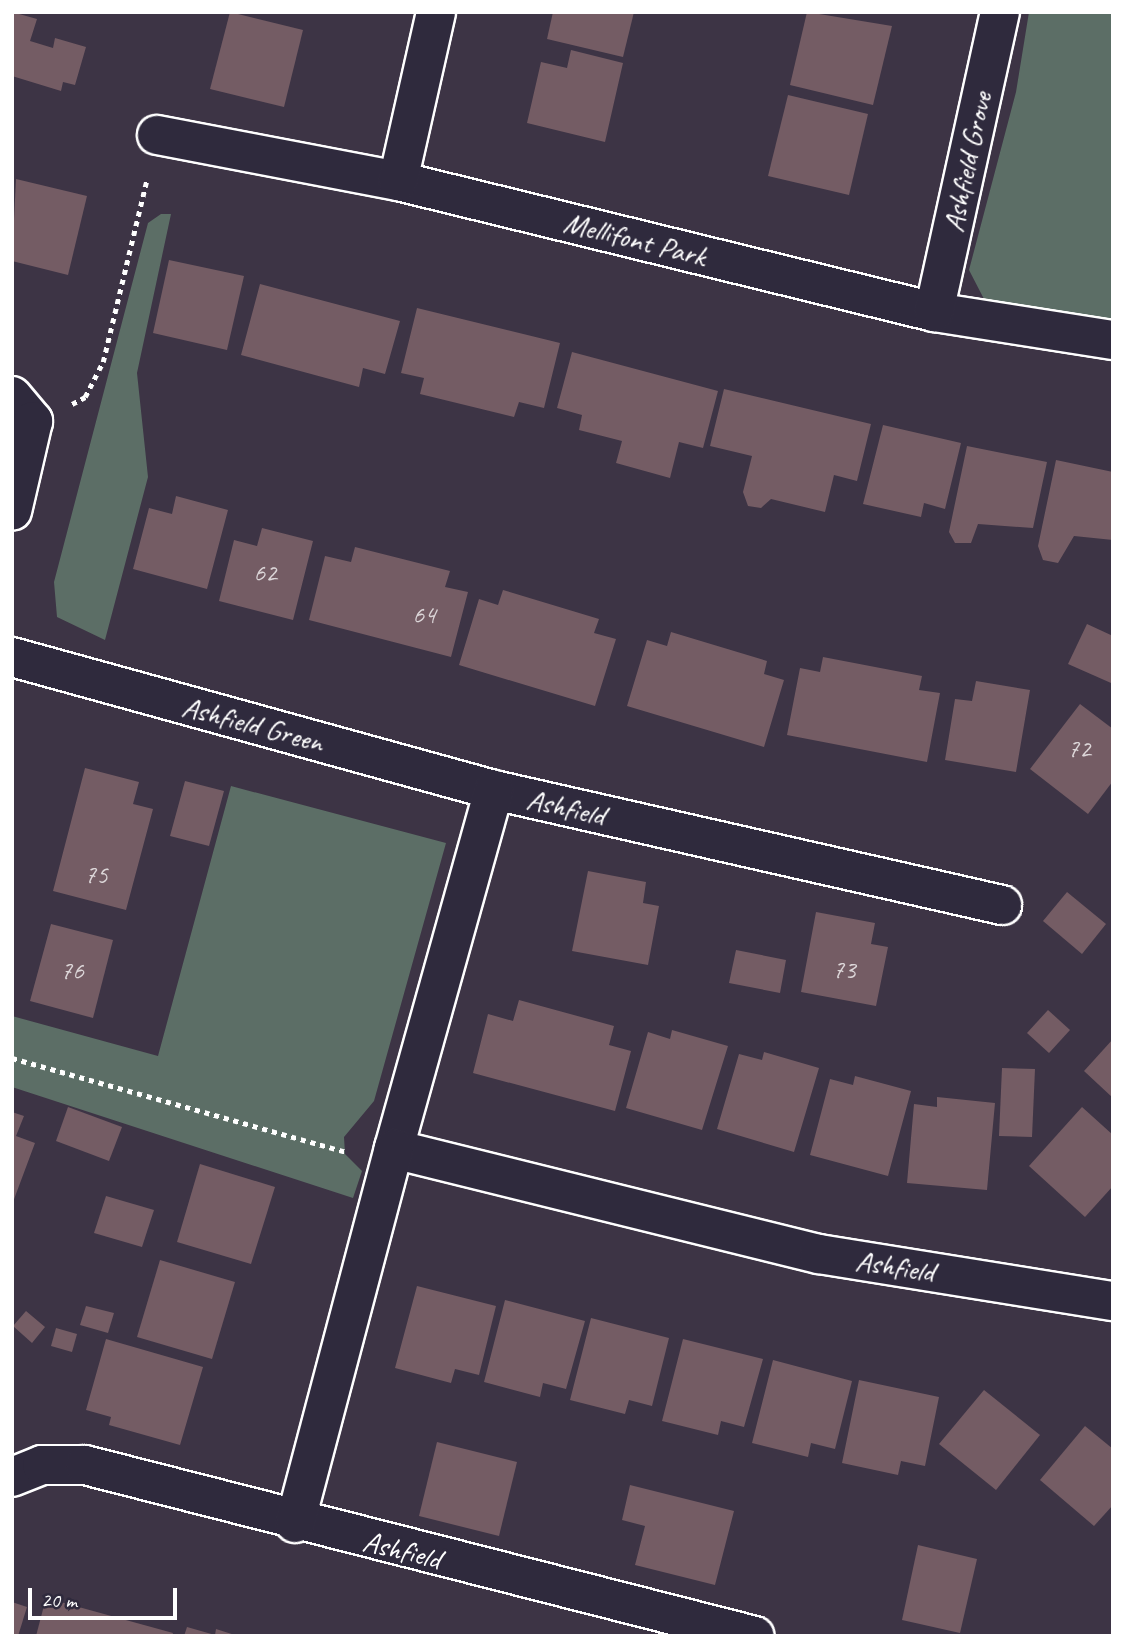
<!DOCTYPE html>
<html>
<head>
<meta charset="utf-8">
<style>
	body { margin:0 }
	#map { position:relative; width:1125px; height:1648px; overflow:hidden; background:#3d3445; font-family:Caveat,sans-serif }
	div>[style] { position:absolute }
	.green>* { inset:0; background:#5c6e66 }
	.building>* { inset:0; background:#745c64 }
	.path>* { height:4.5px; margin-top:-2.25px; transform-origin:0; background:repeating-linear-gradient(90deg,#fff 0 5px,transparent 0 10px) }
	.roads { filter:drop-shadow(2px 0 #fff) drop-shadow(-2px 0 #fff) drop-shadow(0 2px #fff) drop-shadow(0 -2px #fff) }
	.minor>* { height:38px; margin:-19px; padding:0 19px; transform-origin:19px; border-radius:19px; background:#2f2a3d }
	span { translate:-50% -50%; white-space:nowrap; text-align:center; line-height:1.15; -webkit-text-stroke:5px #2f2a3d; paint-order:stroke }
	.number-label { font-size:26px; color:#dcd6d8 }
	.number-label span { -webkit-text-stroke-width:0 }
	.street-label { font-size:30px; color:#fff }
	.frame { position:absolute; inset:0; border:14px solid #fff; pointer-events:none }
	.scale { position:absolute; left:28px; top:1588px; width:149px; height:32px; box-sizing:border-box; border:4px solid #fff; border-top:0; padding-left:9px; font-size:21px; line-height:24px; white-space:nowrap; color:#fff; -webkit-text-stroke:5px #2f2a3d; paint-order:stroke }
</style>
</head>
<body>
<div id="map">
	<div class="green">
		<div style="clip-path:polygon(1029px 12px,1113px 12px,1113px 322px,985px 301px,969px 270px,1016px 92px)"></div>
		<div style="clip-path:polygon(161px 214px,171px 214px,137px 373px,148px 477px,105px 640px,57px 617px,54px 582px,148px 223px)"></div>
		<div style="clip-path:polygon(231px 786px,446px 843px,374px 1101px,344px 1137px,345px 1154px,362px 1171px,353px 1198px,12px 1087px,12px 1016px,158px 1056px)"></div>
	</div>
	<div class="building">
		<div style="clip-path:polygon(12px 12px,37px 19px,30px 41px,53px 48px,55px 38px,86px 47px,75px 85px,63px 82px,61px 91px,12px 76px)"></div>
		<div style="clip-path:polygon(230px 12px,303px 30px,284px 107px,210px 89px)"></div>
		<div style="clip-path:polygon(553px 12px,634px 12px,623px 57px,547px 39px)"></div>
		<div style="clip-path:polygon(807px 12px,892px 26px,873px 105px,790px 85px)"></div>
		<div style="clip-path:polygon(571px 50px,623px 63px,605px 142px,527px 123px,541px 62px,567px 68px)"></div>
		<div style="clip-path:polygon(788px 95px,868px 114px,849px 195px,768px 176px)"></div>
		<div style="clip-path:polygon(16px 179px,87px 196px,68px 275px,12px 261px)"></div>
		<div style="clip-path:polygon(169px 260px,244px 276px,227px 350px,153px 333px)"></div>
		<div style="clip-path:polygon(260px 284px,400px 321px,385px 374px,363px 368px,359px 387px,241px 355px)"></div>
		<div style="clip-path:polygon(417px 308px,560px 343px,544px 408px,519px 402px,514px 417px,420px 394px,424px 378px,401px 373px)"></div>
		<div style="clip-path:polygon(572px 352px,718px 391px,703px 448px,679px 442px,670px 478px,616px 463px,622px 441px,579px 430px,582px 415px,557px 408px)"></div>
		<div style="clip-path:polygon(724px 389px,871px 424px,857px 481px,834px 475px,825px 512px,771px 499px,761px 508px,748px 506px,743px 492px,752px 456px,710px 446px)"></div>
		<div style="clip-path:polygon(883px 425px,961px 443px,945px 509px,924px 503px,921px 517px,863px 504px)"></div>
		<div style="clip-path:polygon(967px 446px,1047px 462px,1033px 528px,978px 524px,971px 543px,955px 543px,949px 532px)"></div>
		<div style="clip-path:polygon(1056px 460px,1113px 472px,1113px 540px,1074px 536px,1058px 563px,1043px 560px,1038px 546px)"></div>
		<div style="clip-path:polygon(176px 496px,228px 510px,207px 589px,133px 569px,149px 508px,172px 514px)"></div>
		<div style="clip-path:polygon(262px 528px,313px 541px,293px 620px,219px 601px,234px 540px,257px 546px)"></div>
		<div style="clip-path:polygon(355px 547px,450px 571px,445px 587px,468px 592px,451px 657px,309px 620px,325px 556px,351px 562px)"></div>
		<div style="clip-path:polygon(503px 590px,599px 619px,594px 633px,616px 639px,595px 706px,459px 665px,479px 599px,498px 605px)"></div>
		<div style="clip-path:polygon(1087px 624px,1113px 636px,1111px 683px,1068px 664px)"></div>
		<div style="clip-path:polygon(671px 632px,767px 661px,764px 674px,784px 680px,764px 747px,627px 706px,647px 640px,667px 646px)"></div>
		<div style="clip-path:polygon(823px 657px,922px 676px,919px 690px,940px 693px,927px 762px,787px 735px,800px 668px,820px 672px)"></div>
		<div style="clip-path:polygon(976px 681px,1030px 690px,1016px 772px,945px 760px,955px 699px,972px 701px)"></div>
		<div style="clip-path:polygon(1080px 704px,1113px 729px,1113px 781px,1088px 814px,1030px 769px)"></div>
		<div style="clip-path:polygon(85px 768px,139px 782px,133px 804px,153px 809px,126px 910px,53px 891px)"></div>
		<div style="clip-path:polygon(185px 781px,224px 791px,209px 846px,170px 836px)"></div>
		<div style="clip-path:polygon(588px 871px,646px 882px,643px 903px,659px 906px,648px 965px,572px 951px)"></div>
		<div style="clip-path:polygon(1067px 892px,1106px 924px,1082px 954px,1043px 921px)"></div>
		<div style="clip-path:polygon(816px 912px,875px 923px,871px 944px,888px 947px,876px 1006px,801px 992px)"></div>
		<div style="clip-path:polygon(51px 924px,113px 940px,93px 1018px,30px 1001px)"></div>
		<div style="clip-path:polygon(736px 950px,786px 960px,780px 993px,729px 983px)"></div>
		<div style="clip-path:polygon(519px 1000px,614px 1026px,609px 1045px,631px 1051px,615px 1111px,473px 1073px,488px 1014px,513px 1021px)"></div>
		<div style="clip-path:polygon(1048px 1010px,1070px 1030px,1049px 1053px,1027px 1033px)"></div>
		<div style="clip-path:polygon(672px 1030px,728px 1046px,702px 1130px,626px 1108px,648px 1032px,670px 1039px)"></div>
		<div style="clip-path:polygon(1113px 1039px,1113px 1098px,1084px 1071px)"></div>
		<div style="clip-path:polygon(764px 1052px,819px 1068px,794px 1152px,717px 1129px,739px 1054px,762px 1060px)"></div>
		<div style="clip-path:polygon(1002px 1068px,1035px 1069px,1032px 1137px,999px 1136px)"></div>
		<div style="clip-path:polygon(855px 1076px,911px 1091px,888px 1176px,810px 1155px,830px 1079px,853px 1085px)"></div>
		<div style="clip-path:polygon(937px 1097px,995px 1103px,987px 1190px,907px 1183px,914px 1104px,937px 1107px)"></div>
		<div style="clip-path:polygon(68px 1107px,122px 1127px,109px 1161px,56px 1141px)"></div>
		<div style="clip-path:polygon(1082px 1107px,1113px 1135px,1113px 1186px,1085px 1217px,1029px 1166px)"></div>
		<div style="clip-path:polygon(12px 1112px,24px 1116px,16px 1136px,35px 1143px,13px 1202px)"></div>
		<div style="clip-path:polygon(200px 1164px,275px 1187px,251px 1264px,177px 1242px)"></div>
		<div style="clip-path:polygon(106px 1196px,154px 1210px,142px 1247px,94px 1233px)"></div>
		<div style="clip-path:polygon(160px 1260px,235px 1282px,212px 1359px,137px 1337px)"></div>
		<div style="clip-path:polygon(417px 1286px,496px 1306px,479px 1375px,455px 1369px,451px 1383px,395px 1368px)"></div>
		<div style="clip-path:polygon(505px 1300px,585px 1321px,566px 1389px,543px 1383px,540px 1397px,484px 1382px)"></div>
		<div style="clip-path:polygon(86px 1306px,114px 1313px,108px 1333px,80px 1325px)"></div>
		<div style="clip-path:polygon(26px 1311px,45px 1327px,32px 1343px,13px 1326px)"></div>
		<div style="clip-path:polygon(591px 1318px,669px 1338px,652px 1406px,629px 1400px,625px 1414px,570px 1400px)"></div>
		<div style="clip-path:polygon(56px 1328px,77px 1334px,72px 1352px,51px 1346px)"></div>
		<div style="clip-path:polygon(106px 1339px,203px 1367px,180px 1445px,109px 1425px,111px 1417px,86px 1410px)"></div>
		<div style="clip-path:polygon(683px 1339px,763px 1359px,744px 1427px,721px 1421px,718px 1435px,662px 1421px)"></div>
		<div style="clip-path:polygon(773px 1360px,852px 1381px,835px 1449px,811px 1443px,808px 1457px,752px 1443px)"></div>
		<div style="clip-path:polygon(859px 1380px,939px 1397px,925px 1466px,901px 1461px,898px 1475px,842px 1463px)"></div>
		<div style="clip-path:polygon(984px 1390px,1040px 1435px,996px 1490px,939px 1444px)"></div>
		<div style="clip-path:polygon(1085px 1426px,1113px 1449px,1113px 1505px,1094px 1526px,1040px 1480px)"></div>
		<div style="clip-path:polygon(437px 1442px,517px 1462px,499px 1536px,419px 1516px)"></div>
		<div style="clip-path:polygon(630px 1485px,734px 1511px,715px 1585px,635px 1565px,645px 1526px,622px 1520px)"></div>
		<div style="clip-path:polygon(918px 1545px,977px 1559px,960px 1633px,902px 1620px)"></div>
		<div style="clip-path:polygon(46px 1598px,173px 1633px,172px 1636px,36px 1636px)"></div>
		<div style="clip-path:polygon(12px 1602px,27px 1607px,18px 1636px,12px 1636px)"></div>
		<div style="clip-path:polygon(187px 1627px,215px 1635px,216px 1629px,238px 1636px,184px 1636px)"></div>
	</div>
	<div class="path">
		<div style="left:72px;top:404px;width:15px;rotate:-28deg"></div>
		<div style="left:85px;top:397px;width:39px;rotate:-63deg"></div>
		<div style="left:103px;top:362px;width:188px;rotate:-76.5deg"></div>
		<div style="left:12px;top:1058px;width:347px;rotate:15.7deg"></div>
	</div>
	<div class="roads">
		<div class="minor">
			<div style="left:157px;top:135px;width:245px;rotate:10.8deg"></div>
			<div style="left:398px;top:181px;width:552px;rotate:13.73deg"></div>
			<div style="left:934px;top:312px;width:181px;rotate:8.9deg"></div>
			<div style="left:398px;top:181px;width:173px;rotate:-77.3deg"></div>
			<div style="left:934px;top:312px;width:307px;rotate:-77.6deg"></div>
			<div style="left:12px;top:396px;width:33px;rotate:50deg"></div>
			<div style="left:33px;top:421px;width:92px;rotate:103.1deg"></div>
			<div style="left:12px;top:657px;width:500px;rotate:15.43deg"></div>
			<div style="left:494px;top:790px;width:521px;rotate:12.76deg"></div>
			<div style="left:494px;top:790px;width:373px;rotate:105.6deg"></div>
			<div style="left:394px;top:1149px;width:438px;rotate:13.9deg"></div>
			<div style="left:819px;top:1254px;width:298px;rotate:9.1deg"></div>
			<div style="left:12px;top:1477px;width:32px;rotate:-22deg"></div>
			<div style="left:42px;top:1465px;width:43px"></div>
			<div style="left:85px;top:1465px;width:691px;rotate:14.32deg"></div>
			<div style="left:295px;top:1523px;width:387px;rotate:-75.2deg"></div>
		</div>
	</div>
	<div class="number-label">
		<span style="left:265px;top:573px">62</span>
		<span style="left:424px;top:615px">64</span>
		<span style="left:1079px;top:749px">72</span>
		<span style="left:96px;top:875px">75</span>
		<span style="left:844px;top:970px">73</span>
		<span style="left:72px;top:971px">76</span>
	</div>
	<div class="street-label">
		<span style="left:967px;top:162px;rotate:-78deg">Ashfield Grove</span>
		<span style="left:635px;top:239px;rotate:14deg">Mellifont Park</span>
		<span style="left:253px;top:724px;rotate:15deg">Ashfield Green</span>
		<span style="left:566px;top:807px;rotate:13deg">Ashfield</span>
		<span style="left:895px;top:1266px;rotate:9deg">Ashfield</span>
		<span style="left:402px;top:1550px;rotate:14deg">Ashfield</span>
	</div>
	<div class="frame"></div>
	<div class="scale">20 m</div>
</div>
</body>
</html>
